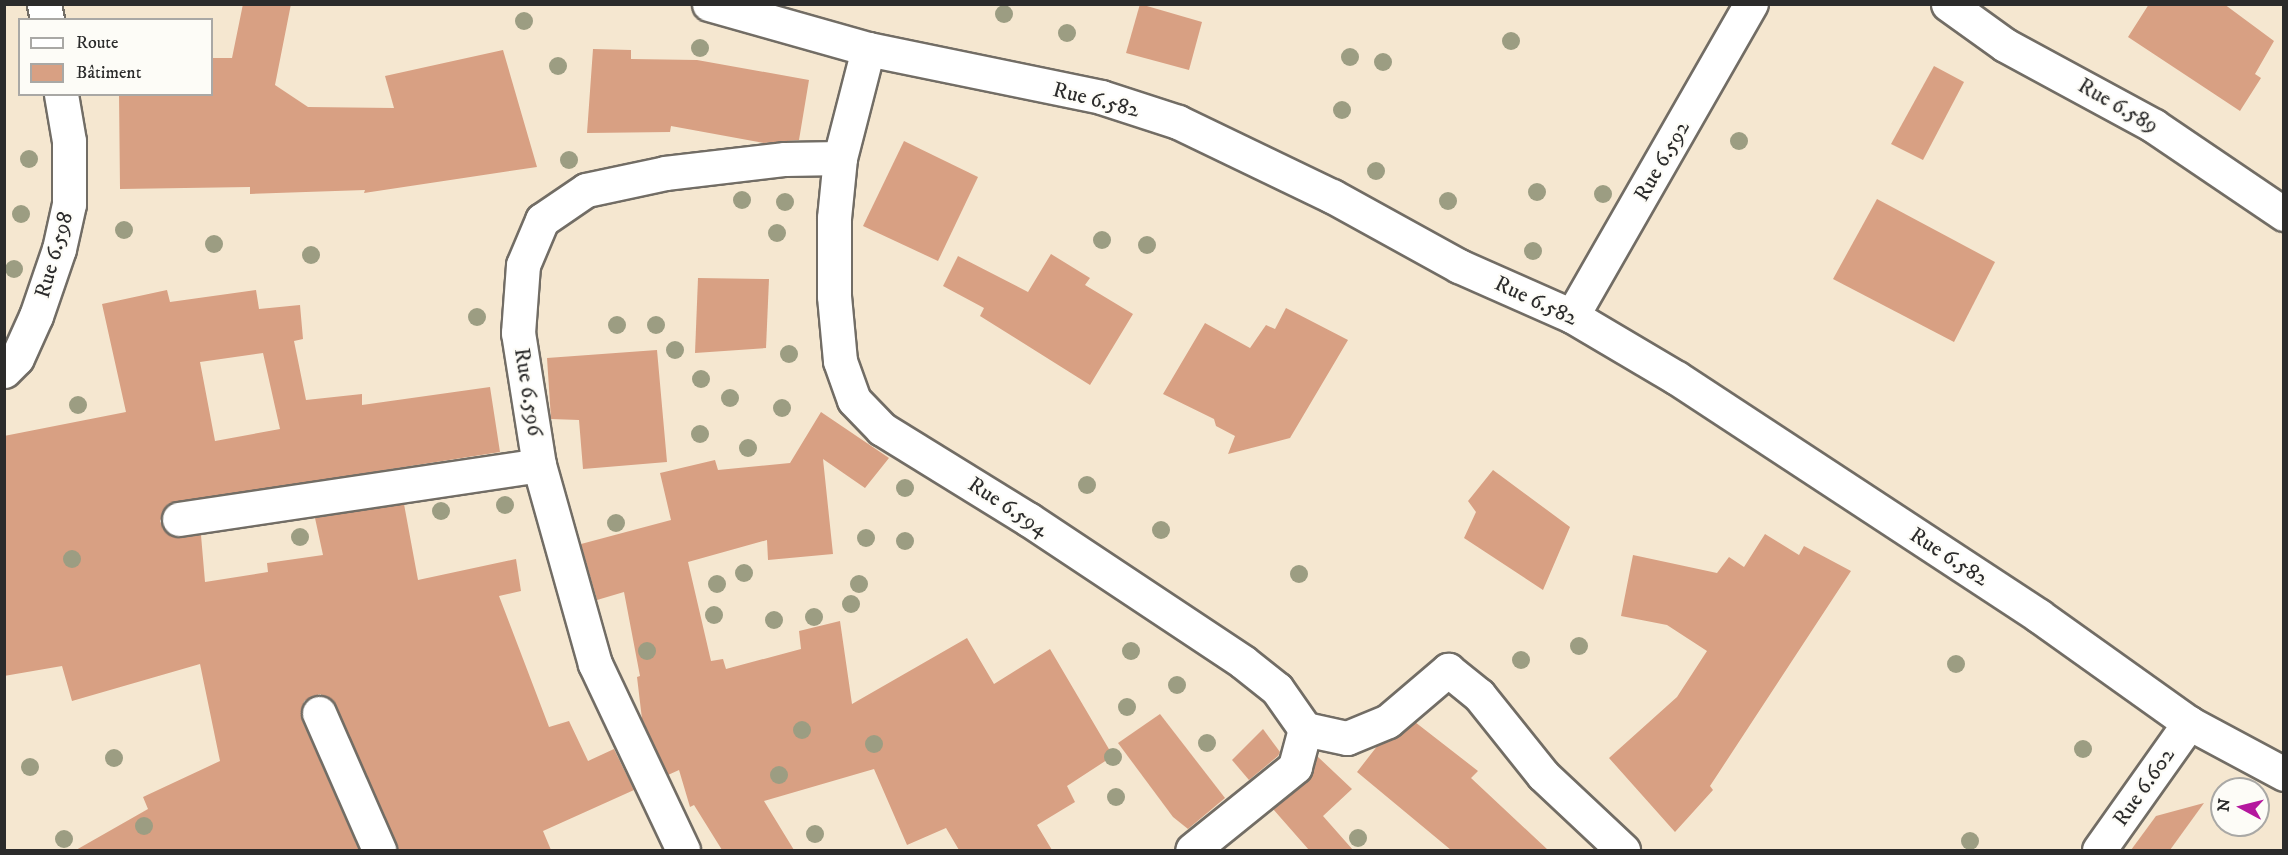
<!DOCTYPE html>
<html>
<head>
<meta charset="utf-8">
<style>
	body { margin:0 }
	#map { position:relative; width:2288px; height:855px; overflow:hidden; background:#f5e7d0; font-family:"IM FELL DW Pica",serif }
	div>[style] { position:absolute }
	.building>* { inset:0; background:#d8a083 }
	.roads { filter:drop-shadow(2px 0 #726d65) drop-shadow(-2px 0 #726d65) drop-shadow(0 2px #726d65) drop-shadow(0 -2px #726d65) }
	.minor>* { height:33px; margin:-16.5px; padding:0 16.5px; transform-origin:16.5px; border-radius:16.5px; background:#fff }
	.trees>* { width:18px; height:18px; margin:-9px; border-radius:50%; background:#9c9d82 }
	span { translate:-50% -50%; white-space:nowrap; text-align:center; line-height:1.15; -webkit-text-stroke:4.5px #fdfcf7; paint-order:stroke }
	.street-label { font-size:22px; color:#2b2b2b }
	.frame { position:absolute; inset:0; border:6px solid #2b2b2b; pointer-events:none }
	.legend { position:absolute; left:18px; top:18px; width:195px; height:78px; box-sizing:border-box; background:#fdfcf7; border:2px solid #a9a8a5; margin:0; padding:8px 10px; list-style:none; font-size:18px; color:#2b2b2b }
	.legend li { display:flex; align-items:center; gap:12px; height:30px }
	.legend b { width:30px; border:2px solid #a9a8a5 }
	.north { position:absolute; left:2210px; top:777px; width:60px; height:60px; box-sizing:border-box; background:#fdfcf7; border:2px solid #a9a8a5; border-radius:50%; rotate:277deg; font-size:16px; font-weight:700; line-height:24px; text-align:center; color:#2b2b2b }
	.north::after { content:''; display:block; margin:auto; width:21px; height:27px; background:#b5179e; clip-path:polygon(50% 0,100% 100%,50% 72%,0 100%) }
</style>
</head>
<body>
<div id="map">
	<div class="building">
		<div style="clip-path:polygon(243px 4px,291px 4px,275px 85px,308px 107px,394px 108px,385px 76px,503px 50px,537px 167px,364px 193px,365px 190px,250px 194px,250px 187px,120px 189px,119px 94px,212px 94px,212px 58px,232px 58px)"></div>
		<div style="clip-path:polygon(1140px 4px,1202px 22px,1189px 70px,1126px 53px)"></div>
		<div style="clip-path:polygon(2149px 4px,2224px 4px,2274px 41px,2255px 74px,2261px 78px,2240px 111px,2128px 37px)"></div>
		<div style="clip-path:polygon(593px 49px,631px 50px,631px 59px,697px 60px,809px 80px,799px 140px,764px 143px,671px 126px,670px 132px,587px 133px)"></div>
		<div style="clip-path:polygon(1934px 66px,1964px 82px,1923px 160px,1891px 144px)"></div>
		<div style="clip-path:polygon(904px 141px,978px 177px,938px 261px,863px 226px)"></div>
		<div style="clip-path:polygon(1877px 199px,1995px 262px,1954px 342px,1833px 279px)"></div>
		<div style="clip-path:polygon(1051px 254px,1090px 278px,1085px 285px,1133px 314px,1090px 385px,980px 316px,984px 308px,943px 286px,958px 256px,1028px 292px)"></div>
		<div style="clip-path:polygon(698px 278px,769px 279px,766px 348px,695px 353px)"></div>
		<div style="clip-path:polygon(evenodd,167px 290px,170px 302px,256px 290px,259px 309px,300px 305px,303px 339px,294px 341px,306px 400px,362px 394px,362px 405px,490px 387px,500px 452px,168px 504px,160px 521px,165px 531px,181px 538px,201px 535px,205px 582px,268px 572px,267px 563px,323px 555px,315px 518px,404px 504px,418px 580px,516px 559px,521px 591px,499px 596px,549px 727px,569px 721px,588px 761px,614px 749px,634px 790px,543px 831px,551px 850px,397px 850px,336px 705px,320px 694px,304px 701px,302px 720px,359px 850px,76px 850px,148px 809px,143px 797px,220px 761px,200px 664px,72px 701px,62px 666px,4px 676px,4px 436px,126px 412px,102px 304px,167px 290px,263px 353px,280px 429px,215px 441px,200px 362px,263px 353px)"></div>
		<div style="clip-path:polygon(1286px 308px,1348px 340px,1290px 438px,1228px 454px,1235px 436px,1216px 426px,1214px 419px,1163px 394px,1205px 323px,1250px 348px,1266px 325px,1275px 329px)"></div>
		<div style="clip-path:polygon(657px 350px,667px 462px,583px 469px,579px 420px,551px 419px,547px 358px)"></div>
		<div style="clip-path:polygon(821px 412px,889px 458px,865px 488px,823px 459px,833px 554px,768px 560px,767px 540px,688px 562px,711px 661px,723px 659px,726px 669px,801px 649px,799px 631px,840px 621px,852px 704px,967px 638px,994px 684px,1050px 649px,1113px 756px,1067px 786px,1075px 802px,1037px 825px,1052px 850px,959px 850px,946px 828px,907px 845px,874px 769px,764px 801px,794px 850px,722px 850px,694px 805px,690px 807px,679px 770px,668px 775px,642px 719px,637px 677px,640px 676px,624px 592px,597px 600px,581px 544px,671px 520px,660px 473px,715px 460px,718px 470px,790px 463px)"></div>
		<div style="clip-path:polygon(1493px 470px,1570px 527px,1543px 590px,1464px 538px,1476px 512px,1468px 501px)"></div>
		<div style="clip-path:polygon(1765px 534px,1799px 555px,1804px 546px,1851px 571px,1710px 786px,1713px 790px,1675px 832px,1609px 758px,1677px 697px,1707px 651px,1667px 625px,1621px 616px,1633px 555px,1717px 573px,1729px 557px,1744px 567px)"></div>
		<div style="clip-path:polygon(1160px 714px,1225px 798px,1188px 829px,1173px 817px,1118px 743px)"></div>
		<div style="clip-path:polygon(1415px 722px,1478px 771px,1471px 778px,1548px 850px,1451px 850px,1357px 772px,1378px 745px,1400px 735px)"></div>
		<div style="clip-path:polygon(1263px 729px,1280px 752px,1278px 756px,1249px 780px,1232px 760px)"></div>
		<div style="clip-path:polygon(1317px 756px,1352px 789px,1323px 816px,1353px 850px,1309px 850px,1273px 809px,1307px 781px)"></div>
		<div style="clip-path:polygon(2204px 803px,2170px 850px,2131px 850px,2156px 816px)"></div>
	</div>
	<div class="roads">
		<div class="minor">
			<div style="left:44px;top:4px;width:16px;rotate:79deg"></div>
			<div style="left:709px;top:4px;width:165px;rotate:15.8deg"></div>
			<div style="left:868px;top:49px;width:238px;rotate:11.6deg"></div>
			<div style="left:1101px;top:97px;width:81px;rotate:18deg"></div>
			<div style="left:1178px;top:122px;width:171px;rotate:25.7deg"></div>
			<div style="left:1332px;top:196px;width:145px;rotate:28.9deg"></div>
			<div style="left:1459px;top:266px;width:124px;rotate:23.9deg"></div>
			<div style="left:1572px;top:316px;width:122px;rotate:30.6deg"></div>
			<div style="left:1677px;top:378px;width:433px;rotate:33.3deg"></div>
			<div style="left:2039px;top:616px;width:184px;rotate:35.5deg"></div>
			<div style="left:2189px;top:723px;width:108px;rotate:28.2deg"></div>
			<div style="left:1948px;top:4px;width:70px;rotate:35.7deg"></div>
			<div style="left:2005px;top:45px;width:170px;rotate:28.5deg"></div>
			<div style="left:2154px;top:126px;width:157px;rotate:34.1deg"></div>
			<div style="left:868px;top:49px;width:113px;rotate:104.4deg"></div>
			<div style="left:840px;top:158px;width:60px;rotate:95.7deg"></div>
			<div style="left:834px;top:218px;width:78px;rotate:90deg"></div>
			<div style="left:834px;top:296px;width:65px;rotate:84.7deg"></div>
			<div style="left:840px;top:361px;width:41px;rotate:70.3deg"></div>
			<div style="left:854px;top:400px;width:40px;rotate:46deg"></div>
			<div style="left:882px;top:429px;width:172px;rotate:31.7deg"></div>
			<div style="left:1028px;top:519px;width:258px;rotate:33.6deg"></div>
			<div style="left:1243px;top:662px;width:43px;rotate:38.5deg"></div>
			<div style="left:1277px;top:689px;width:49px;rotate:55deg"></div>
			<div style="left:1305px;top:729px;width:39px;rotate:105deg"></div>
			<div style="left:1295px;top:767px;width:132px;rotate:141.1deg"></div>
			<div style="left:1572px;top:316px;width:360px;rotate:-60.2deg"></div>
			<div style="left:4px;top:371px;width:18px;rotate:-45deg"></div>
			<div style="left:17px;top:358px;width:46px;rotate:-65.7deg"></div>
			<div style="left:36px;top:316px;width:71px;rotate:-71.1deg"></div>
			<div style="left:59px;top:249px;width:46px;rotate:-77.5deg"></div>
			<div style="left:69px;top:204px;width:63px;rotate:-90deg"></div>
			<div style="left:69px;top:141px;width:48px;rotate:-99.7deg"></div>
			<div style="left:179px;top:519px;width:364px;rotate:-8.5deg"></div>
			<div style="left:319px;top:713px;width:150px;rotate:66.3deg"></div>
			<div style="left:1305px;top:729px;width:43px;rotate:12.1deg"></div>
			<div style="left:1347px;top:738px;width:44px;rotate:-22.5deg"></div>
			<div style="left:1388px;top:721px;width:79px;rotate:-40.4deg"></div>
			<div style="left:1448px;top:670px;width:40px;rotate:39deg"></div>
			<div style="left:1479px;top:695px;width:102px;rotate:51.3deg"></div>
			<div style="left:1543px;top:775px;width:110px;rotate:43.2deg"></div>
			<div style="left:683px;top:850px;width:206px;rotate:-115.3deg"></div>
			<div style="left:595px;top:664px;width:207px;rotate:-105.7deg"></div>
			<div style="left:539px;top:465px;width:134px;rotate:-99deg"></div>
			<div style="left:518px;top:333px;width:68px;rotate:-85.8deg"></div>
			<div style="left:523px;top:265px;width:49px;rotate:-67.1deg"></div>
			<div style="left:542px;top:220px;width:53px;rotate:-34.3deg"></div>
			<div style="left:586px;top:190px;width:81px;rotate:-12.1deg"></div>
			<div style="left:665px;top:173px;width:121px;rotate:-6.7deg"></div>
			<div style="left:785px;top:159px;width:55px;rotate:-1deg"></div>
			<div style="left:2099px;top:850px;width:156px;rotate:-54.7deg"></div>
		</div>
	</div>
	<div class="trees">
		<div style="left:1004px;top:14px"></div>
		<div style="left:524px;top:21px"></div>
		<div style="left:1067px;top:33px"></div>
		<div style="left:1511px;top:41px"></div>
		<div style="left:700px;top:48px"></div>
		<div style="left:1350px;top:57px"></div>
		<div style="left:1383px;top:62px"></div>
		<div style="left:558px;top:66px"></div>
		<div style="left:1342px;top:110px"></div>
		<div style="left:1739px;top:141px"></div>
		<div style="left:29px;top:159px"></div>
		<div style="left:569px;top:160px"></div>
		<div style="left:1376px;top:171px"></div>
		<div style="left:1537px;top:192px"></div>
		<div style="left:1603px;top:194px"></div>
		<div style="left:742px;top:200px"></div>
		<div style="left:1448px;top:201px"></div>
		<div style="left:785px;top:202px"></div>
		<div style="left:21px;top:214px"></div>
		<div style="left:124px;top:230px"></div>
		<div style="left:777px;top:233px"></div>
		<div style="left:1102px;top:240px"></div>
		<div style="left:214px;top:244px"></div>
		<div style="left:1147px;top:245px"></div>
		<div style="left:1533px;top:251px"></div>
		<div style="left:311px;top:255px"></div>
		<div style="left:14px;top:269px"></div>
		<div style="left:477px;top:317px"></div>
		<div style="left:617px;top:325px"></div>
		<div style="left:656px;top:325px"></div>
		<div style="left:675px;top:350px"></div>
		<div style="left:789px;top:354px"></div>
		<div style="left:701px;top:379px"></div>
		<div style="left:730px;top:398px"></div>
		<div style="left:78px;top:405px"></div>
		<div style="left:782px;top:408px"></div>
		<div style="left:700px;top:434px"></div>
		<div style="left:748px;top:448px"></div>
		<div style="left:1087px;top:485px"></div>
		<div style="left:905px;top:488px"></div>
		<div style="left:505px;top:505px"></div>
		<div style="left:441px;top:511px"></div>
		<div style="left:616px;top:523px"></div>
		<div style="left:1161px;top:530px"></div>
		<div style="left:300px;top:537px"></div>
		<div style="left:866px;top:538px"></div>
		<div style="left:905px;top:541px"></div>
		<div style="left:72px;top:559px"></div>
		<div style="left:744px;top:573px"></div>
		<div style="left:1299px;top:574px"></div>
		<div style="left:717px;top:584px"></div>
		<div style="left:859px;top:584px"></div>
		<div style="left:851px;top:604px"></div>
		<div style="left:714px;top:615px"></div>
		<div style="left:814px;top:617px"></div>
		<div style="left:774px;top:620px"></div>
		<div style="left:1579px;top:646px"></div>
		<div style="left:647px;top:651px"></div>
		<div style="left:1131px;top:651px"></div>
		<div style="left:1521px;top:660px"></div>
		<div style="left:1956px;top:664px"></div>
		<div style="left:1177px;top:685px"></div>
		<div style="left:1127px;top:707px"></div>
		<div style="left:802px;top:730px"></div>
		<div style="left:1207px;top:743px"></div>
		<div style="left:874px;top:744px"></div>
		<div style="left:2083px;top:749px"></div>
		<div style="left:1113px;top:757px"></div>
		<div style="left:114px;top:758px"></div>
		<div style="left:30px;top:767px"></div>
		<div style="left:779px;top:775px"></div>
		<div style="left:1116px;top:797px"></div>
		<div style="left:144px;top:826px"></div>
		<div style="left:815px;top:834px"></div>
		<div style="left:1358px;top:838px"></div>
		<div style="left:64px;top:839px"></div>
		<div style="left:1970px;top:841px"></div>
	</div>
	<div class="street-label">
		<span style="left:1096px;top:100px;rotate:14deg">Rue 6.582</span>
		<span style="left:2118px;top:106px;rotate:30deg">Rue 6.589</span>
		<span style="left:1662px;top:161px;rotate:-60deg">Rue 6.592</span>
		<span style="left:54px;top:255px;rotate:-74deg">Rue 6.598</span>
		<span style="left:1536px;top:301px;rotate:25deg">Rue 6.582</span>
		<span style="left:528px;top:392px;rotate:81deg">Rue 6.596</span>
		<span style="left:1008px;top:507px;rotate:33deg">Rue 6.594</span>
		<span style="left:1949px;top:557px;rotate:33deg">Rue 6.582</span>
		<span style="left:2144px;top:787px;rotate:-55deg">Rue 6.602</span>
	</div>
	<div class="frame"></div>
	<ul class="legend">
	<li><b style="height:8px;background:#fff"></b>Route</li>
	<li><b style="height:16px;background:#d8a083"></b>Bâtiment</li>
	</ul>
	<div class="north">N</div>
</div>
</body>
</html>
